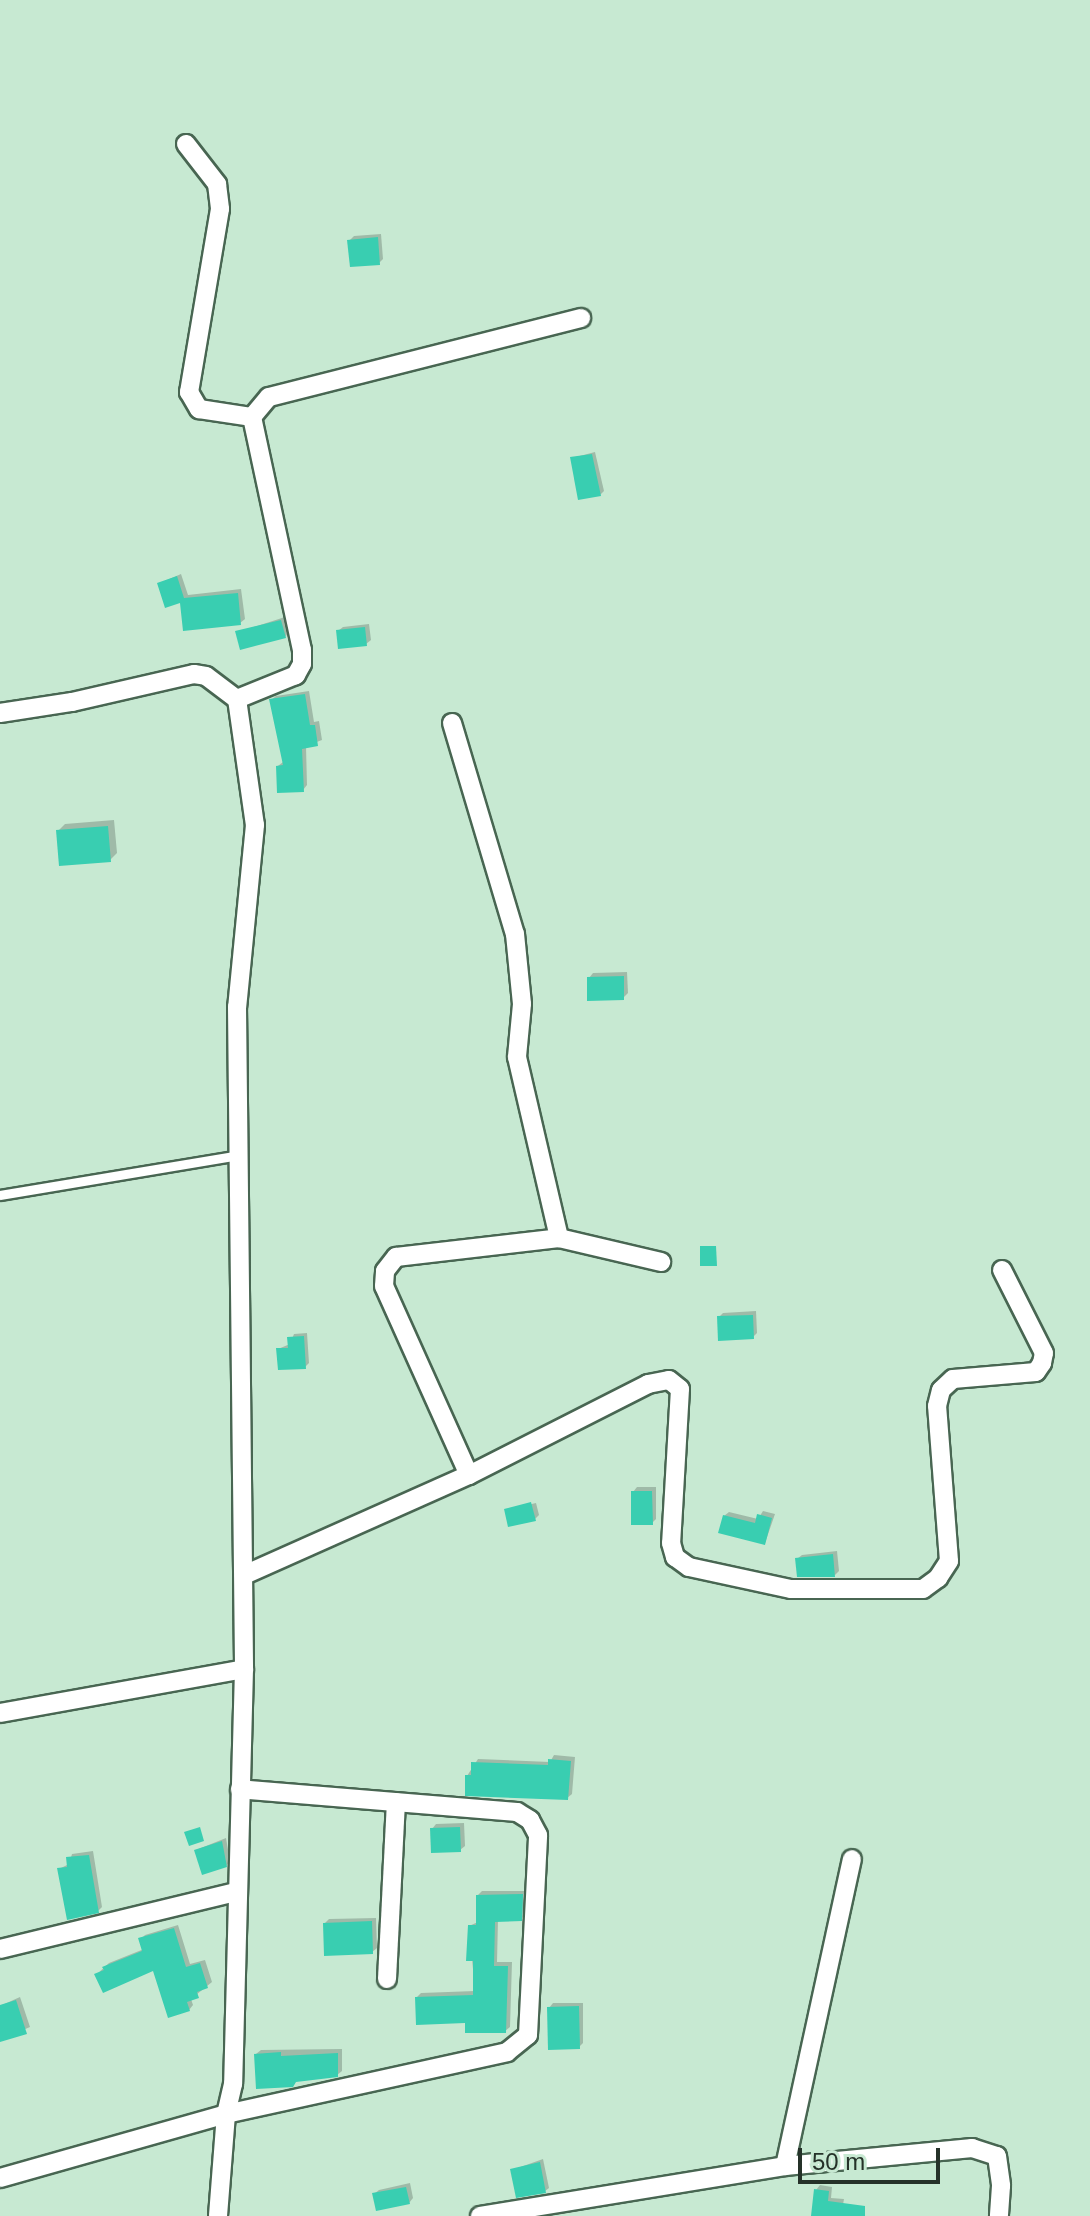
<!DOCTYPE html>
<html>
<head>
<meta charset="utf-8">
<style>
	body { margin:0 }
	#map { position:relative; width:1090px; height:2216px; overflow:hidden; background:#c7e9d2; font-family:Helvetica,sans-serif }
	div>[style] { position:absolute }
	.shadow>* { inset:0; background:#0003 }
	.building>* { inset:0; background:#39ceb1 }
	.roads { filter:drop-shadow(2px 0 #486652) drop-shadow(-2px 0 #486652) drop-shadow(0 2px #486652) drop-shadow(0 -2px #486652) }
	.lane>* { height:9px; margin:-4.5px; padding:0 4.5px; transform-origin:4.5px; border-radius:4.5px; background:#fff }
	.street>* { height:18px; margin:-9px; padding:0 9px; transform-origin:9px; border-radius:9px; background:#fff }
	span { translate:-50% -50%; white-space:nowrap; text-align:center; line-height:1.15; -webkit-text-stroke:6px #c7e9d2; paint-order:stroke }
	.scale { position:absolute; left:798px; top:2148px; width:142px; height:36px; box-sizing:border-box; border:4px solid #253229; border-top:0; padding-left:10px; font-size:24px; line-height:28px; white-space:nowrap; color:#253229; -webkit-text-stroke:6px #c7e9d2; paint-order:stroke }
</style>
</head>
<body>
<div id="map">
	<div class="shadow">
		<div style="clip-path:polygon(381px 234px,383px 259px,379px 263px,350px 240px,354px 236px)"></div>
		<div style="clip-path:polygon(595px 452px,604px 491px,600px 495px,572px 458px)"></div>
		<div style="clip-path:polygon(181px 574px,188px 595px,241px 589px,245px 619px,240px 623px,182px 601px,160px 583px)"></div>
		<div style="clip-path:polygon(285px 617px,289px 632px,285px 637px,238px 632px)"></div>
		<div style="clip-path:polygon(369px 624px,371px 640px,366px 644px,338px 631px,343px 627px)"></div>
		<div style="clip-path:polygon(309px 691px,314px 722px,319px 721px,322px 740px,306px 746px,307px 785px,303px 790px,278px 766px,283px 762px,271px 700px,276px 696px)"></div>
		<div style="clip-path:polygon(114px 820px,117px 853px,110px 860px,58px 831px,65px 824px)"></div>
		<div style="clip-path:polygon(627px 972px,628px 993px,623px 998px,589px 978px,593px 973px)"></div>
		<div style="clip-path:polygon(756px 1311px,757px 1333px,753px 1337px,719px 1317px,723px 1313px)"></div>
		<div style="clip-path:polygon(307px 1333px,309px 1363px,305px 1367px,278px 1349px,290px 1344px,294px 1334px)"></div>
		<div style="clip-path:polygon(637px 1487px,656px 1487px,656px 1519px,652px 1523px,633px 1492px)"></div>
		<div style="clip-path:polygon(536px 1503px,539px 1515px,535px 1519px,506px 1510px)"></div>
		<div style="clip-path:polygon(763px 1511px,775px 1514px,765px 1543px,724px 1516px,729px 1512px,758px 1519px)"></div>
		<div style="clip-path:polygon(837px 1551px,839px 1571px,835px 1575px,797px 1559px,802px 1555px)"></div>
		<div style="clip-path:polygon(554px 1755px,575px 1757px,572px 1794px,567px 1798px,467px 1776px,478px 1759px,550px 1762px)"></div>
		<div style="clip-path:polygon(464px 1823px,465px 1846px,460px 1850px,432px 1829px,436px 1824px)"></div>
		<div style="clip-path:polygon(226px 1838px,230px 1861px,226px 1866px,196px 1850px)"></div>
		<div style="clip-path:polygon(93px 1851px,102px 1907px,98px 1911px,59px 1869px,69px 1864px,72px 1854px)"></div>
		<div style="clip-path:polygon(482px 1891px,526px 1891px,525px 1915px,521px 1919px,498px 1920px,497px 1962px,512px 1962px,510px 2027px,505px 2031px,467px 2021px,417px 1997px,421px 1993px,475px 1991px,469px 1926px,478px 1922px,478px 1895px)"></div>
		<div style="clip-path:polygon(376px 1918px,377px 1948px,372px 1952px,325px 1923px,329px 1919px)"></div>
		<div style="clip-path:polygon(178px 1925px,190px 1964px,205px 1960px,212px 1982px,191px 1999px,193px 2005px,189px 2010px,154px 1968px,96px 1975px,109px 1963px,144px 1949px,141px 1939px,145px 1935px)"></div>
		<div style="clip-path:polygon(20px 1997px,30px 2027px,0 2040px,0 2006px)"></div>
		<div style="clip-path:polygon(553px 2003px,583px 2003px,583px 2043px,579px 2047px,549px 2008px)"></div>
		<div style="clip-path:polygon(342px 2049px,342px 2071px,337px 2075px,256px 2054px,261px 2050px)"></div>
		<div style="clip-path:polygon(543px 2159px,549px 2188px,545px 2191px,512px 2170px)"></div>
		<div style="clip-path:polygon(410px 2183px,413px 2198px,409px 2203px,374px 2194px,379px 2190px)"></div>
		<div style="clip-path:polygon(820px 2185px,832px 2187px,831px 2198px,844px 2199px,841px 2216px,813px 2216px,816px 2190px)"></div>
	</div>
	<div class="building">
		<div style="clip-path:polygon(378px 237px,380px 265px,350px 267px,347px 240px)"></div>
		<div style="clip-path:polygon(592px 454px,601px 496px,578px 500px,570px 457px)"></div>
		<div style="clip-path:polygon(177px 576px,184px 598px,238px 593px,241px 625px,183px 631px,180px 603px,165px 608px,157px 583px)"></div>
		<div style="clip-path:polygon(281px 620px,286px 638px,240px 650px,235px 631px)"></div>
		<div style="clip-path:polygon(365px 627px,367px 646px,338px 649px,336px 630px)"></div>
		<div style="clip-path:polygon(305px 694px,310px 725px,315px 725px,318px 746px,302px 749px,304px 792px,277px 793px,276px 766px,283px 765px,269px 699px)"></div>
		<div style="clip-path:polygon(108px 826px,111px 862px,59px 866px,56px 830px)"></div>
		<div style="clip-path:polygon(624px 976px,624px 1000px,587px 1001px,587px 977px)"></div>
		<div style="clip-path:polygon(700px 1246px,716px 1246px,717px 1266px,700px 1266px)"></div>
		<div style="clip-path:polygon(753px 1315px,754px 1339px,718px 1341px,717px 1316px)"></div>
		<div style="clip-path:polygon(304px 1336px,306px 1369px,278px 1370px,276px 1348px,288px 1348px,287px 1337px)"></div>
		<div style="clip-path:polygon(631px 1491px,652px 1491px,653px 1525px,631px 1525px)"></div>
		<div style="clip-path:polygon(531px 1502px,536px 1521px,508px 1527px,504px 1509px)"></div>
		<div style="clip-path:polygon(757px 1514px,772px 1518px,765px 1545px,718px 1533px,723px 1515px,755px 1523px)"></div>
		<div style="clip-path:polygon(833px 1554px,835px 1577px,797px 1577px,795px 1558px)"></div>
		<div style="clip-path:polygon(548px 1759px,571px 1761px,568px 1800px,465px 1796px,465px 1775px,471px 1775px,471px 1762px,548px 1765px)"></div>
		<div style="clip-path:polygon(200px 1827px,204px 1841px,189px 1846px,184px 1832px)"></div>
		<div style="clip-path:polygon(460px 1827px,461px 1852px,431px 1853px,430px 1828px)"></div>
		<div style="clip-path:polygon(222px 1841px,227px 1867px,202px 1875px,194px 1850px)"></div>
		<div style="clip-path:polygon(89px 1855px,99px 1913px,67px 1920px,57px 1868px,67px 1867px,66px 1857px)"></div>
		<div style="clip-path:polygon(523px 1894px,522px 1921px,495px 1922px,494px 1966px,508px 1966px,506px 2033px,465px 2033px,465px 2023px,416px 2025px,415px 1997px,473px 1995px,473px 1961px,466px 1961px,468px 1925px,476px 1925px,476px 1895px)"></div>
		<div style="clip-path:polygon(372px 1921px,373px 1954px,324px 1956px,323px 1923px)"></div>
		<div style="clip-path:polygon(174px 1928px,186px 1967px,200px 1963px,208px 1988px,197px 1992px,199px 1998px,187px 2002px,190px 2011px,168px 2018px,153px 1971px,103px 1993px,94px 1974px,104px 1970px,102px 1967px,142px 1951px,138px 1938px)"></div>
		<div style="clip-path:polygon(16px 2000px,27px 2034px,0 2042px,0 2005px)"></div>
		<div style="clip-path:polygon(579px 2006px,580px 2049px,548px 2050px,547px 2007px)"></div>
		<div style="clip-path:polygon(281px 2052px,281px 2056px,338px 2053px,338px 2077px,296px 2082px,293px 2087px,256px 2089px,254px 2054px)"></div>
		<div style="clip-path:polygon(540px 2162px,546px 2193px,516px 2198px,510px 2169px)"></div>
		<div style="clip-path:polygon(406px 2187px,410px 2204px,376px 2211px,372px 2193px)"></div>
		<div style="clip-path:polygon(814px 2189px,829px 2191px,828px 2201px,865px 2206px,865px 2216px,811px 2216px)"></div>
	</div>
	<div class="roads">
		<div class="lane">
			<div style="left:0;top:1195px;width:242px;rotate:-9.5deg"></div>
		</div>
		<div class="street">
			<div style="left:186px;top:144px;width:51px;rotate:52.2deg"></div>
			<div style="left:217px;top:184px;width:25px;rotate:83deg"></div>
			<div style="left:220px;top:209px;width:186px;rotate:99.6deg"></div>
			<div style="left:189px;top:392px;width:20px;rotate:60deg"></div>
			<div style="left:199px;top:409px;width:54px;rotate:8.6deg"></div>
			<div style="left:252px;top:417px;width:238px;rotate:77.9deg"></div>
			<div style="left:302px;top:650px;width:14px;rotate:90deg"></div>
			<div style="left:302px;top:664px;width:13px;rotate:119deg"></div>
			<div style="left:296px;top:675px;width:64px;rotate:157.9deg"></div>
			<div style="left:237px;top:699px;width:127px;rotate:81.9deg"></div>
			<div style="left:255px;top:825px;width:183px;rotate:95.6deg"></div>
			<div style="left:237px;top:1007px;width:662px;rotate:89.39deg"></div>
			<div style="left:244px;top:1669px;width:415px;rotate:91.5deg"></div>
			<div style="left:233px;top:2084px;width:31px;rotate:103deg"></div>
			<div style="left:226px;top:2114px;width:102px;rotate:94.5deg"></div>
			<div style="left:252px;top:417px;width:26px;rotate:-50deg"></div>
			<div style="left:269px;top:397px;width:322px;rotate:-14.2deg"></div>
			<div style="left:0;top:713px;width:73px;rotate:-8.7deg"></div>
			<div style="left:72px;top:702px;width:125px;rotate:-12.9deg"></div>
			<div style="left:194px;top:674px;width:12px;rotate:9deg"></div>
			<div style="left:206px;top:676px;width:39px;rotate:37deg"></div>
			<div style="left:452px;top:723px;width:220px;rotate:73.4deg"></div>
			<div style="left:515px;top:934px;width:70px;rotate:84.3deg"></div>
			<div style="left:522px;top:1004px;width:53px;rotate:95.4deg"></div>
			<div style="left:517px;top:1057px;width:186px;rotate:76.9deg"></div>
			<div style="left:469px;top:1475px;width:207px;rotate:-114.2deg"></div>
			<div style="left:384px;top:1286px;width:15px;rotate:-86deg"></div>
			<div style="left:385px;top:1271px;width:18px;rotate:-52deg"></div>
			<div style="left:396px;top:1257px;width:164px;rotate:-6.6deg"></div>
			<div style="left:559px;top:1238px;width:105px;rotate:13.2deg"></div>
			<div style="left:244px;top:1575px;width:246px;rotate:-24deg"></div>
			<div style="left:469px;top:1475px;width:201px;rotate:-26.9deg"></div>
			<div style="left:648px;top:1384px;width:21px;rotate:-11deg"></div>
			<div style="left:669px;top:1380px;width:14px;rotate:39deg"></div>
			<div style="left:680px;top:1389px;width:154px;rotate:93.3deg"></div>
			<div style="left:671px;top:1543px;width:15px;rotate:74deg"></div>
			<div style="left:675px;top:1557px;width:17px;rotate:36deg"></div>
			<div style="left:689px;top:1567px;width:104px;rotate:12.2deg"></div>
			<div style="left:791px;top:1589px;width:132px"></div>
			<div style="left:923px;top:1589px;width:19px;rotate:-36deg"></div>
			<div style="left:938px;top:1578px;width:20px;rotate:-57deg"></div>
			<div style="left:949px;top:1561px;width:155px;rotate:-94.4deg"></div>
			<div style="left:937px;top:1406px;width:16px;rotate:-76deg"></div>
			<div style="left:941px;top:1390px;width:16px;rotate:-43deg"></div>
			<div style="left:953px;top:1379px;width:83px;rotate:-4.8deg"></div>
			<div style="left:1036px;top:1372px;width:11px;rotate:-56deg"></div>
			<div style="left:1042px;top:1363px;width:10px;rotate:-79deg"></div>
			<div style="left:1044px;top:1353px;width:93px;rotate:-116.8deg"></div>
			<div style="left:0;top:1713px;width:248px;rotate:-10.2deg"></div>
			<div style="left:0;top:1949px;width:243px;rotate:-13.6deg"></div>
			<div style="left:387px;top:1979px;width:177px;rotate:-87.1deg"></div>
			<div style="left:785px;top:2166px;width:314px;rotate:-77.7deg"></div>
			<div style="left:0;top:2178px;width:235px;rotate:-15.8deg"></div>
			<div style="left:226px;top:2114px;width:288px;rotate:-12.4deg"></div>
			<div style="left:507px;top:2052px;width:27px;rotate:-39deg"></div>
			<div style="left:528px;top:2035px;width:200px;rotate:-87.1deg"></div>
			<div style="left:538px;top:1835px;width:17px;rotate:-118deg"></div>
			<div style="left:530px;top:1820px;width:15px;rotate:-148deg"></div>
			<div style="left:517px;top:1812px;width:278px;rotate:-175.3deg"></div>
			<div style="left:480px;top:2216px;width:309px;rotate:-9.3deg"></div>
			<div style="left:785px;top:2166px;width:188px;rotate:-5.5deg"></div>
			<div style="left:972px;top:2148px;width:26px;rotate:18deg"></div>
			<div style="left:997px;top:2156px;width:30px;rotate:82deg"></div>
			<div style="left:1001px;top:2186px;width:30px;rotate:94deg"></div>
		</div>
	</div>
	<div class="scale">50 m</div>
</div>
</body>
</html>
